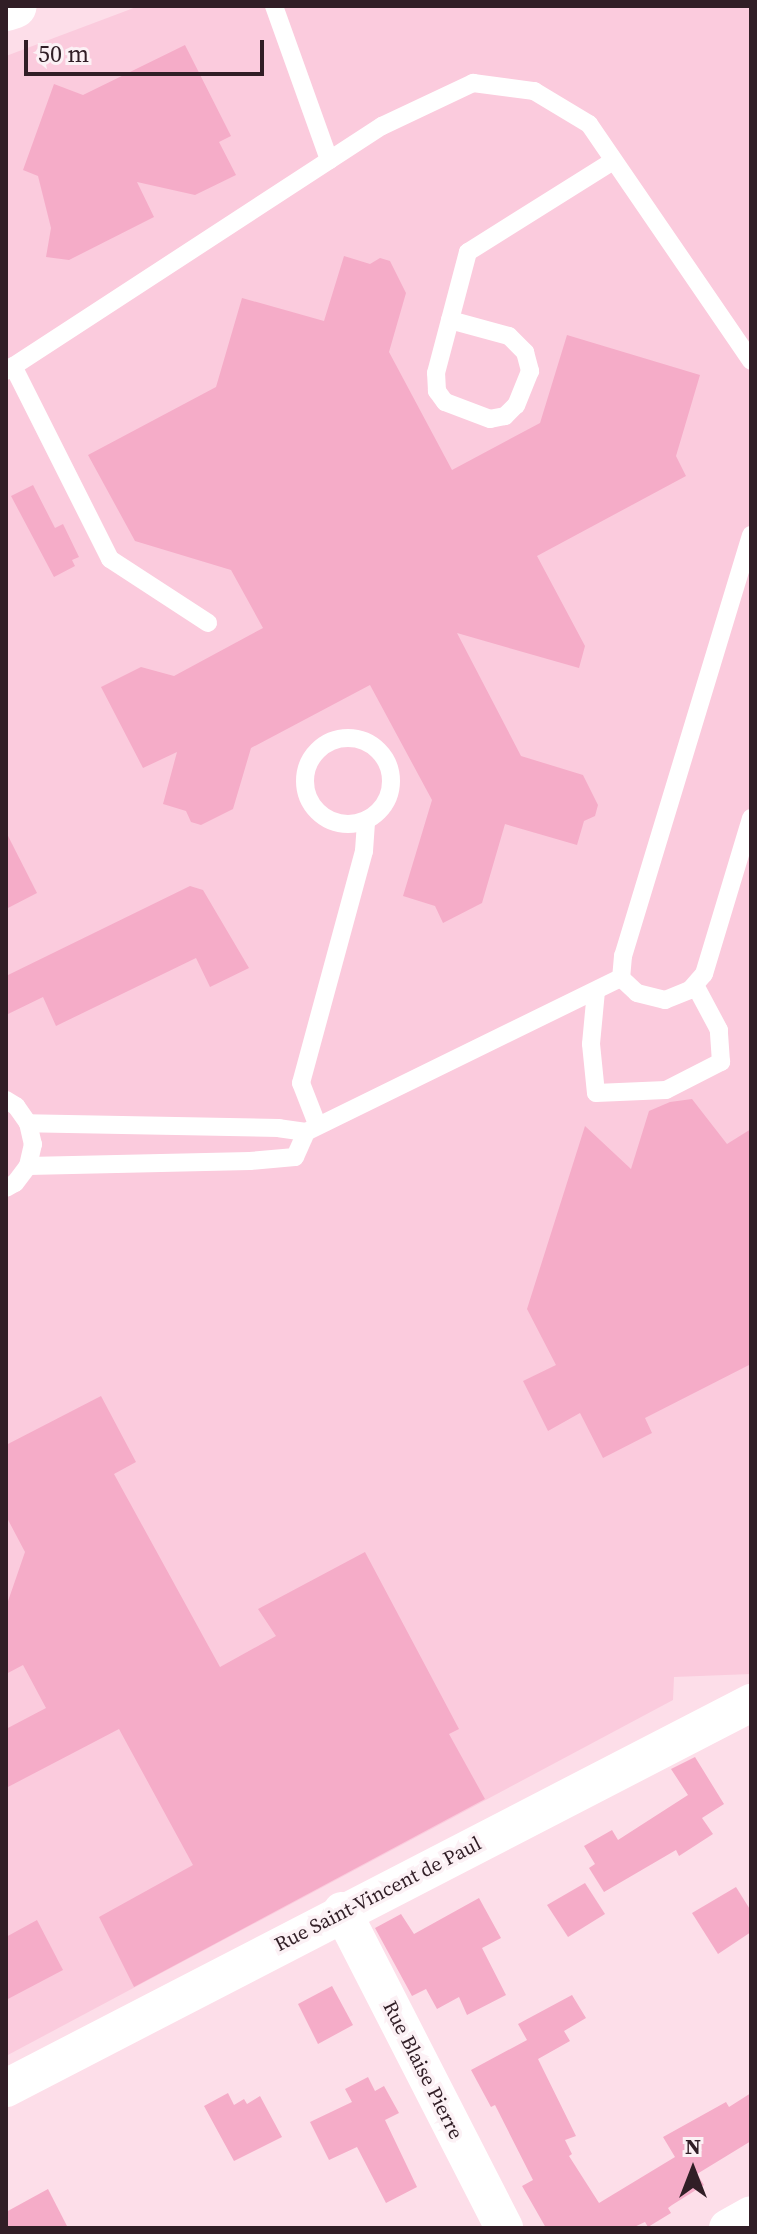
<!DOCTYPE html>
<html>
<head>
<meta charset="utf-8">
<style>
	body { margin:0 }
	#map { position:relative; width:757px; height:2234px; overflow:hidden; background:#fddee9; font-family:"Source Serif 4",serif }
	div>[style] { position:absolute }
	.built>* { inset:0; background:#fbcbdd }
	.building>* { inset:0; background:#f5acc8 }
	.lane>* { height:18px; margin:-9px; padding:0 9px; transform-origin:9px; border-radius:9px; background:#fff }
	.lane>.ring { margin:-9px; padding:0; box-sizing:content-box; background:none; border:18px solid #fff; border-radius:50% }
	.street>* { height:38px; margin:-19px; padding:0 19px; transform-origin:19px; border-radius:19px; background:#fff }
	.secondary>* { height:44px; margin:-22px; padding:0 22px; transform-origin:22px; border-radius:22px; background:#fff }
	span { translate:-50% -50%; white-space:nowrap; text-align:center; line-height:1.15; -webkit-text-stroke:7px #fcf1f5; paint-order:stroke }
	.street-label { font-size:20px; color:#311e26 }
	.frame { position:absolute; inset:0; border:8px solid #311e26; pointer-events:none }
	.north { position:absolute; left:653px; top:2130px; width:80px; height:80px; -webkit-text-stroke:6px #fcf1f5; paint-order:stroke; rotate:0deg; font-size:22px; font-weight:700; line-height:32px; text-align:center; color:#311e26 }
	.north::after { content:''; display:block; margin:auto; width:28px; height:36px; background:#311e26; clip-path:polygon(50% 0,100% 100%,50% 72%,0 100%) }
	.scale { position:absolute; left:24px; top:40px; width:240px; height:36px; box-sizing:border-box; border:4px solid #311e26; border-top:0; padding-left:10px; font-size:24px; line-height:28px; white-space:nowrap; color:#311e26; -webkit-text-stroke:6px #fcf1f5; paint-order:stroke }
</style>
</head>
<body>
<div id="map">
	<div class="built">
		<div style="clip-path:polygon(139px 6px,751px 6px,751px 1674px,674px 1677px,673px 1700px,6px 2056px,6px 56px)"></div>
	</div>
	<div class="building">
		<div style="clip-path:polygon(185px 45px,231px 136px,219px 142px,236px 175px,195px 195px,137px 182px,154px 217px,69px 260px,46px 257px,51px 228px,38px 176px,23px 170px,54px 84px,83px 95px)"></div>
		<div style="clip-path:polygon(344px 256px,370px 264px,380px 258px,390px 261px,406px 293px,389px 352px,452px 470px,540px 423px,567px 335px,700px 375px,676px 456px,686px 476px,537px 556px,585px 646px,579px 668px,457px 633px,521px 756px,583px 775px,598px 805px,595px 816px,584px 821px,577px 845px,505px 824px,482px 903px,443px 923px,435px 906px,403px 896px,432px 800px,370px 685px,251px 748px,233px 809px,201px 825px,191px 822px,186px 811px,163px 804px,177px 752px,143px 768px,101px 687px,141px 667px,174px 676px,263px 628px,231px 570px,135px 541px,88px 455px,216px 387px,242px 298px,324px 321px)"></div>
		<div style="clip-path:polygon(33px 485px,55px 528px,63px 524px,79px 557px,72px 560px,75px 566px,54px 577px,11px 496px)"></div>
		<div style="clip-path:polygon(6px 832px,37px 893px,6px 909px)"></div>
		<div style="clip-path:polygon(190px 886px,203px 890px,249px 968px,210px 987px,196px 958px,56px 1026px,43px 997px,6px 1015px,6px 976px)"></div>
		<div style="clip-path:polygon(692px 1099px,727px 1144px,751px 1129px,751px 1364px,645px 1418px,652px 1433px,603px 1458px,580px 1413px,548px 1431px,523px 1381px,556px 1365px,527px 1309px,585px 1126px,631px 1169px,649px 1111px,670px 1102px)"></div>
		<div style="clip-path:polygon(101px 1396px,136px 1462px,114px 1474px,220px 1667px,276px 1636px,258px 1609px,365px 1552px,459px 1729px,449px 1734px,485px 1799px,134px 1987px,99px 1917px,193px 1865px,119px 1729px,6px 1788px,6px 1729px,46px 1708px,23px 1665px,6px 1674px,6px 1607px,25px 1552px,6px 1516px,6px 1445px)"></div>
		<div style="clip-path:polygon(695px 1757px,724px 1804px,702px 1818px,713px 1834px,679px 1856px,676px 1850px,604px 1892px,589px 1868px,595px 1864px,584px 1846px,612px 1830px,618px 1840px,688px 1795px,671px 1769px)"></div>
		<div style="clip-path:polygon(585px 1883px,605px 1914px,568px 1937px,547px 1905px)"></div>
		<div style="clip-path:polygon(736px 1887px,751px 1911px,751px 1932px,718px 1954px,692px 1913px)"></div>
		<div style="clip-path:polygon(479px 1898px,501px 1938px,482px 1948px,506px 1995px,467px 2015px,459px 1997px,437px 2009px,426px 1989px,412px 1996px,375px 1928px,401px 1914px,414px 1934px)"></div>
		<div style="clip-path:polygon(37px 1920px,63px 1970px,6px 2000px,6px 1937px)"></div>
		<div style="clip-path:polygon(332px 1986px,353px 2025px,318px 2044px,298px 2004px)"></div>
		<div style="clip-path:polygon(572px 1995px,586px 2018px,564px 2031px,570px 2041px,538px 2059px,576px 2136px,565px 2140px,572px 2154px,569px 2156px,599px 2203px,675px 2157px,663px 2137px,726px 2102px,729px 2107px,751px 2093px,751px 2141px,697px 2174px,704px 2185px,672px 2205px,668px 2208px,671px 2213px,648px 2227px,645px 2222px,632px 2228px,546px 2228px,522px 2186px,533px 2180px,495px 2105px,491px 2107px,471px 2070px,527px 2040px,518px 2024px)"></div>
		<div style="clip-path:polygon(368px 2077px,375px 2091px,384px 2086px,399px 2113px,385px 2120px,417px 2187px,386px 2203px,357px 2147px,329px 2160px,310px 2122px,352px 2102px,345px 2089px)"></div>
		<div style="clip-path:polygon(228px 2093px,234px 2105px,244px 2099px,247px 2104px,260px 2096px,282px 2137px,234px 2161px,204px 2106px)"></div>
		<div style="clip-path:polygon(48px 2189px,68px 2228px,6px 2228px,6px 2212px)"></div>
	</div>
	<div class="lane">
		<div style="left:274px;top:6px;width:164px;rotate:70.3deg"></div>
		<div style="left:450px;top:320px;width:61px;rotate:15.2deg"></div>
		<div style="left:509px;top:336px;width:23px;rotate:45deg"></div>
		<div style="left:525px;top:352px;width:20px;rotate:75deg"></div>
		<div style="left:530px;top:371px;width:37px;rotate:112deg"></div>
		<div style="left:516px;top:405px;width:16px;rotate:135deg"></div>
		<div style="left:505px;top:416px;width:15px;rotate:169deg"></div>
		<div style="left:490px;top:419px;width:48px;rotate:-159.3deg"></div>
		<div style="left:445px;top:402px;width:14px;rotate:-126deg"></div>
		<div style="left:437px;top:391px;width:18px;rotate:-93deg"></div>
		<div style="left:436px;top:373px;width:125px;rotate:-75.2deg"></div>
		<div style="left:468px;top:252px;width:171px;rotate:-32.1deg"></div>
		<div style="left:13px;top:366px;width:216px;rotate:63.3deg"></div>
		<div style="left:110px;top:559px;width:117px;rotate:33.1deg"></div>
		<div style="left:6px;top:371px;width:449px;rotate:-33.1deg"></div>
		<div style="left:382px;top:126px;width:101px;rotate:-25.3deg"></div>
		<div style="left:473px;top:83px;width:62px;rotate:7.5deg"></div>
		<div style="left:534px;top:91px;width:64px;rotate:31deg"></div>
		<div style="left:589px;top:124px;width:287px;rotate:55.6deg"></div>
		<div style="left:751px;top:535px;width:440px;rotate:106.9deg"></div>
		<div style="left:623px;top:956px;width:22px;rotate:95deg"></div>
		<div style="left:621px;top:978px;width:22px;rotate:43deg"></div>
		<div style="left:637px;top:993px;width:29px;rotate:14deg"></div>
		<div style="left:665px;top:1000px;width:27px;rotate:-22deg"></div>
		<div style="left:690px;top:990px;width:21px;rotate:-49deg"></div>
		<div style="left:704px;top:974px;width:163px;rotate:-73.2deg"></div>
		<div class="ring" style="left:305px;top:738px;width:68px;height:68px"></div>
		<div style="left:596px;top:991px;width:53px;rotate:95.4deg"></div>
		<div style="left:591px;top:1044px;width:49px;rotate:84.2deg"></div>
		<div style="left:596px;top:1093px;width:70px;rotate:-2.5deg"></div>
		<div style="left:666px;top:1090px;width:62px;rotate:-27deg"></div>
		<div style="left:721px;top:1062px;width:32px;rotate:-94deg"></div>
		<div style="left:719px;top:1030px;width:51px;rotate:-118.1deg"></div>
		<div style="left:6px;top:1100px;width:12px;rotate:31deg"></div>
		<div style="left:16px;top:1106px;width:21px;rotate:55deg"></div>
		<div style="left:28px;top:1123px;width:22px;rotate:77deg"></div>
		<div style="left:33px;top:1144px;width:23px;rotate:103deg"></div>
		<div style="left:28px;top:1166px;width:21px;rotate:127deg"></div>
		<div style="left:15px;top:1183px;width:10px;rotate:151deg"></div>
		<div style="left:317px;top:1124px;width:44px;rotate:-111.3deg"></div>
		<div style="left:301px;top:1083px;width:240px;rotate:-74.8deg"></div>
		<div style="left:364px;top:851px;width:31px;rotate:-86deg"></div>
		<div style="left:306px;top:1132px;width:351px;rotate:-26.1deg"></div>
		<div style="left:28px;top:1166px;width:222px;rotate:-1.3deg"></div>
		<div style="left:250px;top:1161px;width:45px;rotate:-5.1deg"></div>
		<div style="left:295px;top:1157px;width:27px;rotate:-66deg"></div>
		<div style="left:306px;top:1132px;width:27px;rotate:-172deg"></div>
		<div style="left:279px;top:1128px;width:251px;rotate:-178.9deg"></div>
	</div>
	<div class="street">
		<div style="left:342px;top:1911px;width:356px;rotate:62.9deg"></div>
		<div style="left:6px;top:2088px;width:839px;rotate:-27.33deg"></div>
		<div style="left:728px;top:2228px;width:26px;rotate:-29deg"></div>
	</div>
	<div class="secondary">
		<div style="left:6px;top:9px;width:9px;rotate:-18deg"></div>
	</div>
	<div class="street-label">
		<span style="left:378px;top:1894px;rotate:-27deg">Rue Saint-Vincent de Paul</span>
		<span style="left:423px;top:2070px;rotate:63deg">Rue Blaise Pierre</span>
	</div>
	<div class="frame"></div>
	<div class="north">N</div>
	<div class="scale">50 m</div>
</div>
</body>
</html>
